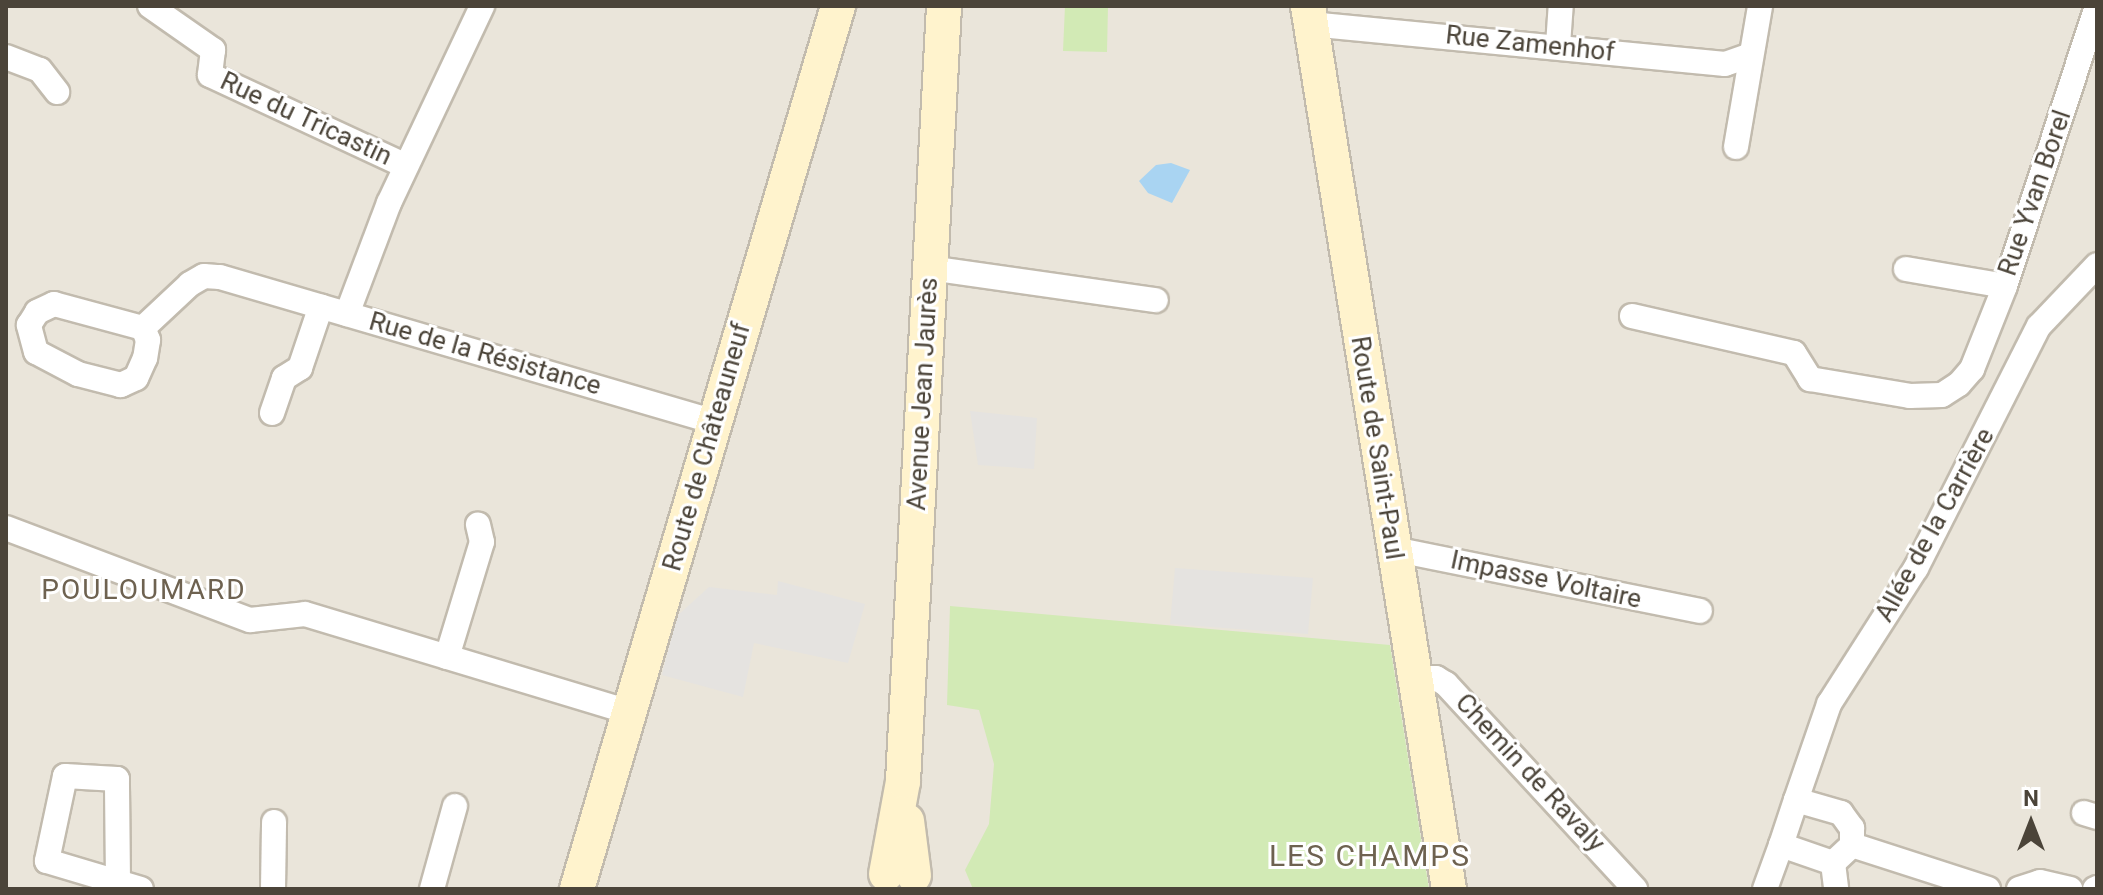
<!DOCTYPE html>
<html>
<head>
<meta charset="utf-8">
<style>
	body { margin:0 }
	#map { position:relative; width:2103px; height:895px; overflow:hidden; background:#f6f3ec; font-family:Roboto,sans-serif }
	div>[style] { position:absolute }
	.residential>* { inset:0; background:#eae5da }
	.green>* { inset:0; background:#d2eab5 }
	.parking>* { inset:0; background:#e5e3e0 }
	.water>* { inset:0; background:#a9d4f2 }
	.roads { filter:drop-shadow(2px 0 #c2bbae) drop-shadow(-2px 0 #c2bbae) drop-shadow(0 2px #c2bbae) drop-shadow(0 -2px #c2bbae) }
	.street>* { height:24px; margin:-12px; padding:0 12px; transform-origin:12px; border-radius:12px; background:#fff }
	.secondary>* { height:34px; margin:-17px; padding:0 17px; transform-origin:17px; border-radius:17px; background:#fff3cd }
	span { translate:-50% -50%; white-space:nowrap; text-align:center; line-height:1.15; -webkit-text-stroke:6px #fff; paint-order:stroke }
	.street-label { font-size:26px; color:#4b4439 }
	.neighbourhood-label { font-size:28px; color:#6e6250; letter-spacing:2px }
	.quarter-label { font-size:30px; color:#6e6250; letter-spacing:2px }
	.frame { position:absolute; inset:0; border:8px solid #4b4439; pointer-events:none }
	.north { position:absolute; left:1991px; top:783px; width:80px; height:80px; -webkit-text-stroke:6px #fff; paint-order:stroke; rotate:0deg; font-size:22px; font-weight:700; line-height:32px; text-align:center; color:#4b4439 }
	.north::after { content:''; display:block; margin:auto; width:28px; height:36px; background:#4b4439; clip-path:polygon(50% 0,100% 100%,50% 72%,0 100%) }
</style>
</head>
<body>
<div id="map">
	<div class="residential">
		<div style="clip-path:polygon(6px 6px,2097px 6px,2097px 889px,6px 889px)"></div>
	</div>
	<div class="green">
		<div style="clip-path:polygon(1065px 6px,1108px 6px,1107px 52px,1063px 51px)"></div>
		<div style="clip-path:polygon(950px 606px,1390px 645px,1429px 889px,973px 889px,965px 870px,989px 824px,994px 764px,979px 710px,947px 705px)"></div>
	</div>
	<div class="parking">
		<div style="clip-path:polygon(970px 411px,1037px 418px,1034px 469px,978px 465px)"></div>
		<div style="clip-path:polygon(1175px 568px,1313px 578px,1308px 634px,1170px 624px)"></div>
		<div style="clip-path:polygon(778px 581px,865px 604px,848px 663px,754px 643px,743px 697px,662px 675px,677px 616px,709px 587px,777px 595px)"></div>
	</div>
	<div class="water">
		<div style="clip-path:polygon(1171px 163px,1190px 170px,1172px 203px,1148px 193px,1139px 181px,1156px 165px)"></div>
	</div>
	<div class="roads">
		<div class="street">
			<div style="left:150px;top:6px;width:77px;rotate:34.9deg"></div>
			<div style="left:213px;top:50px;width:25px;rotate:97deg"></div>
			<div style="left:210px;top:75px;width:216px;rotate:24.9deg"></div>
			<div style="left:1310px;top:24px;width:417px;rotate:5.5deg"></div>
			<div style="left:1725px;top:64px;width:24px;rotate:-19deg"></div>
			<div style="left:1558px;top:45px;width:39px;rotate:-86deg"></div>
			<div style="left:6px;top:57px;width:36px;rotate:21deg"></div>
			<div style="left:40px;top:70px;width:28px;rotate:52deg"></div>
			<div style="left:1736px;top:147px;width:143px;rotate:-80.3deg"></div>
			<div style="left:930px;top:268px;width:228px;rotate:8.1deg"></div>
			<div style="left:1906px;top:269px;width:100px;rotate:9.7deg"></div>
			<div style="left:347px;top:314px;width:119px;rotate:-69.3deg"></div>
			<div style="left:389px;top:203px;width:218px;rotate:-64.7deg"></div>
			<div style="left:1632px;top:316px;width:166px;rotate:12.9deg"></div>
			<div style="left:1794px;top:353px;width:31px;rotate:58deg"></div>
			<div style="left:1810px;top:379px;width:101px;rotate:9.6deg"></div>
			<div style="left:1910px;top:396px;width:32px;rotate:-2deg"></div>
			<div style="left:1942px;top:395px;width:20px;rotate:-33deg"></div>
			<div style="left:1959px;top:384px;width:20px;rotate:-49deg"></div>
			<div style="left:1972px;top:369px;width:89px;rotate:-68.3deg"></div>
			<div style="left:2005px;top:286px;width:295px;rotate:-71.8deg"></div>
			<div style="left:143px;top:328px;width:13px;rotate:67deg"></div>
			<div style="left:148px;top:340px;width:18px;rotate:99deg"></div>
			<div style="left:145px;top:358px;width:22px;rotate:114deg"></div>
			<div style="left:136px;top:378px;width:17px;rotate:155deg"></div>
			<div style="left:121px;top:385px;width:44px;rotate:-165.7deg"></div>
			<div style="left:78px;top:374px;width:47px;rotate:-152.4deg"></div>
			<div style="left:36px;top:352px;width:28px;rotate:-105deg"></div>
			<div style="left:29px;top:325px;width:15px;rotate:-58deg"></div>
			<div style="left:37px;top:312px;width:19px;rotate:-25deg"></div>
			<div style="left:54px;top:304px;width:92px;rotate:15.1deg"></div>
			<div style="left:143px;top:328px;width:64px;rotate:-43.1deg"></div>
			<div style="left:190px;top:284px;width:16px;rotate:-30deg"></div>
			<div style="left:204px;top:276px;width:16px;rotate:4deg"></div>
			<div style="left:220px;top:277px;width:516px;rotate:16.33deg"></div>
			<div style="left:272px;top:413px;width:37px;rotate:-71deg"></div>
			<div style="left:284px;top:378px;width:19px;rotate:-32deg"></div>
			<div style="left:300px;top:368px;width:65px;rotate:-71.3deg"></div>
			<div style="left:6px;top:528px;width:261px;rotate:20.7deg"></div>
			<div style="left:250px;top:620px;width:55px;rotate:-6.2deg"></div>
			<div style="left:305px;top:614px;width:338px;rotate:16.8deg"></div>
			<div style="left:1393px;top:549px;width:313px;rotate:11.4deg"></div>
			<div style="left:447px;top:657px;width:120px;rotate:-73.1deg"></div>
			<div style="left:482px;top:542px;width:18px;rotate:-103deg"></div>
			<div style="left:1414px;top:678px;width:22px"></div>
			<div style="left:1436px;top:678px;width:12px;rotate:31deg"></div>
			<div style="left:1446px;top:684px;width:279px;rotate:47.3deg"></div>
			<div style="left:1796px;top:800px;width:102px;rotate:-71deg"></div>
			<div style="left:1829px;top:704px;width:161px;rotate:-57.4deg"></div>
			<div style="left:1916px;top:568px;width:271px;rotate:-63.1deg"></div>
			<div style="left:2039px;top:326px;width:84px;rotate:-46.4deg"></div>
			<div style="left:2084px;top:813px;width:14px;rotate:17deg"></div>
			<div style="left:1781px;top:845px;width:47px;rotate:-71.6deg"></div>
			<div style="left:1796px;top:800px;width:47px;rotate:16.1deg"></div>
			<div style="left:1841px;top:813px;width:19px;rotate:54deg"></div>
			<div style="left:1852px;top:828px;width:17px;rotate:90deg"></div>
			<div style="left:1833px;top:863px;width:26px;rotate:-43deg"></div>
			<div style="left:1852px;top:845px;width:143px;rotate:17.9deg"></div>
			<div style="left:118px;top:882px;width:103px;rotate:-90.6deg"></div>
			<div style="left:117px;top:779px;width:52px;rotate:-176.7deg"></div>
			<div style="left:65px;top:776px;width:87px;rotate:102deg"></div>
			<div style="left:47px;top:861px;width:98px;rotate:16.6deg"></div>
			<div style="left:273px;top:889px;width:67px;rotate:-89.1deg"></div>
			<div style="left:432px;top:889px;width:86px;rotate:-74.5deg"></div>
			<div style="left:1765px;top:889px;width:47px;rotate:-70deg"></div>
			<div style="left:1781px;top:845px;width:55px;rotate:19.1deg"></div>
			<div style="left:1833px;top:863px;width:26px;rotate:83deg"></div>
			<div style="left:2019px;top:889px;width:22px;rotate:-18deg"></div>
			<div style="left:2040px;top:882px;width:31px;rotate:13deg"></div>
			<div style="left:2095px;top:889px;width:2px;rotate:-27deg"></div>
		</div>
		<div class="secondary">
			<div style="left:1308px;top:6px;width:894px;rotate:80.93deg"></div>
			<div style="left:907px;top:821px;width:55px;rotate:82.7deg"></div>
			<div style="left:886px;top:874px;width:95px;rotate:-79.6deg"></div>
			<div style="left:903px;top:781px;width:776px;rotate:-86.97deg"></div>
			<div style="left:577px;top:889px;width:921px;rotate:-73.53deg"></div>
		</div>
	</div>
	<div class="street-label">
		<span style="left:1530px;top:44px;rotate:6deg">Rue Zamenhof</span>
		<span style="left:306px;top:119px;rotate:25deg">Rue du Tricastin</span>
		<span style="left:2035px;top:193px;rotate:-71deg">Rue Yvan Borel</span>
		<span style="left:485px;top:354px;rotate:16deg">Rue de la Résistance</span>
		<span style="left:923px;top:394px;rotate:-87deg">Avenue Jean Jaurès</span>
		<span style="left:707px;top:447px;rotate:-74deg">Route de Châteauneuf</span>
		<span style="left:1377px;top:448px;rotate:81deg">Route de Saint-Paul</span>
		<span style="left:1935px;top:525px;rotate:-61deg">Allée de la Carrière</span>
		<span style="left:1546px;top:580px;rotate:12deg">Impasse Voltaire</span>
		<span style="left:1530px;top:773px;rotate:47deg">Chemin de Ravaly</span>
	</div>
	<div class="neighbourhood-label">
		<span style="left:144px;top:590px">POULOUMARD</span>
	</div>
	<div class="quarter-label">
		<span style="left:1370px;top:856px">LES CHAMPS</span>
	</div>
	<div class="frame"></div>
	<div class="north">N</div>
</div>
</body>
</html>
